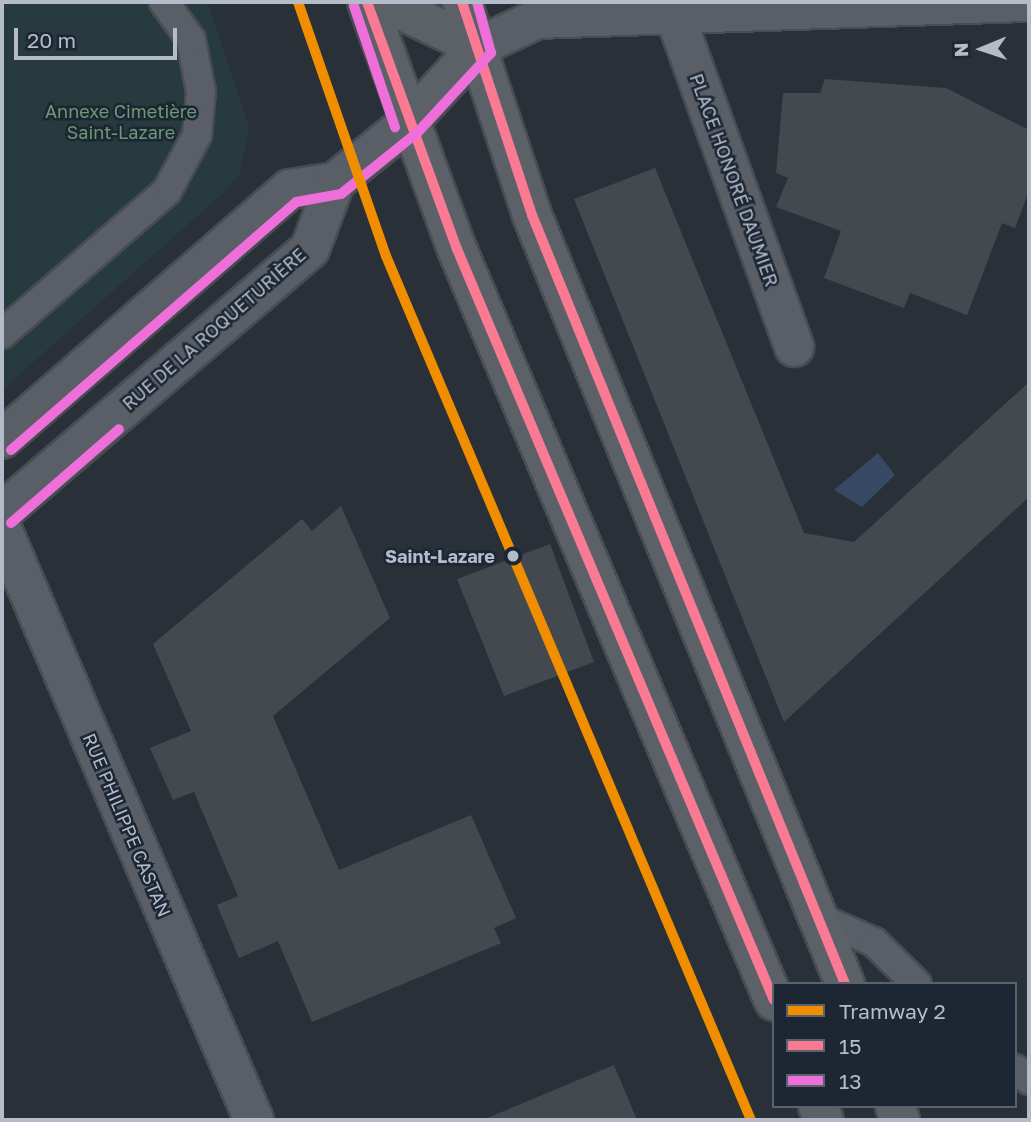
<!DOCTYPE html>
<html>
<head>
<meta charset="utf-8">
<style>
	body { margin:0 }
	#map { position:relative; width:1031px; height:1122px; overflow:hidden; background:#2a3038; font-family:"Golos Text",sans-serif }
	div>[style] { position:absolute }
	.green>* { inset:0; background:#273a3e }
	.water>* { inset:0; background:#384963 }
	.building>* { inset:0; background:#444950 }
	.roads { filter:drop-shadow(2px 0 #484c53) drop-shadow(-2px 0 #484c53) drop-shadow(0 2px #484c53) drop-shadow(0 -2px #484c53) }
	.service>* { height:28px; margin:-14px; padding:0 14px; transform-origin:14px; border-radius:14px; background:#5a5e66 }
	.minor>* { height:38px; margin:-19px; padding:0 19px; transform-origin:19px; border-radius:19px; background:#5a5e66 }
	.tertiary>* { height:38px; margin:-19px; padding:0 19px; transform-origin:19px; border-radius:19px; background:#5a5e66 }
	.primary>* { height:38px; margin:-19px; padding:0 19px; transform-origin:19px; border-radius:19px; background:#5c6168 }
	.bus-1>* { height:10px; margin:-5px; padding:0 5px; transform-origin:5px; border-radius:5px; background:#fa7a94 }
	.bus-2>* { height:10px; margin:-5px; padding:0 5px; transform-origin:5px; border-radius:5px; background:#ef6fda }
	.tram-1>* { height:10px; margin:-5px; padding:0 5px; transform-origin:5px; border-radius:5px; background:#f18e00 }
	.dots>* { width:19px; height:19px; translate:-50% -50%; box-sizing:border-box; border:4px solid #1d2633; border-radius:50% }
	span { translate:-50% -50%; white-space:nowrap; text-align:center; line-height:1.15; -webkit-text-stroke:5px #1d2633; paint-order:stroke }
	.park-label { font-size:18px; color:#6b9a76 }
	.street-label { font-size:18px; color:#b4bcc9 }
	.stop-label { font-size:18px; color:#b4bcc9; font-weight:700 }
	.right { translate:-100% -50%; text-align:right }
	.frame { position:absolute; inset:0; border:4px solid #b4bcc9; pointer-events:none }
	.legend { position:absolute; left:772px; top:982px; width:245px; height:126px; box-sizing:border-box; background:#1d2633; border:2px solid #59626f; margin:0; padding:9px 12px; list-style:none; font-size:21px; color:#b4bcc9 }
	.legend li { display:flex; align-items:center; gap:14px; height:35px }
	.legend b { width:35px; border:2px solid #59626f }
	.north { position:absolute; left:947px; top:14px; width:70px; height:70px; -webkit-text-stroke:5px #1d2633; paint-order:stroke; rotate:268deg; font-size:19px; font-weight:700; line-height:28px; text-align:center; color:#b4bcc9 }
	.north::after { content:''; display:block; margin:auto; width:24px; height:32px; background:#b4bcc9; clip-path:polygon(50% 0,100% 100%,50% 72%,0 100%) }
	.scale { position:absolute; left:14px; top:28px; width:163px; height:32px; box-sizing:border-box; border:4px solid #b4bcc9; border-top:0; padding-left:9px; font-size:21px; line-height:24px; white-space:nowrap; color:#b4bcc9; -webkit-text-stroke:5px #1d2633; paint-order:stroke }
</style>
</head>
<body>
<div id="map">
	<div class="green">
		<div style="clip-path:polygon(2px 2px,208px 2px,249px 127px,240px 174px,221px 195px,2px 390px)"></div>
	</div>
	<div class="water">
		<div style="clip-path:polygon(878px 453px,895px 475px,862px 507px,834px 490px)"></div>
	</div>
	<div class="building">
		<div style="clip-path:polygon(825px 79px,946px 88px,1029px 130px,1029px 191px,1015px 228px,1002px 223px,967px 315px,910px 293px,904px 308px,824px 278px,841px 231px,776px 207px,788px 178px,776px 173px,783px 93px,820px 93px)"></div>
		<div style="clip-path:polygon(655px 168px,804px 533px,854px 542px,1029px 382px,1029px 497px,784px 722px,574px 199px)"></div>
		<div style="clip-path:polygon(341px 506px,390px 618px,273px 716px,339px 870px,471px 815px,516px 918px,494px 928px,501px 943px,312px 1022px,278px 941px,239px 958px,217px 905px,238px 896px,194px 792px,173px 800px,150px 748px,191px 731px,153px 644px,302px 519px,312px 531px)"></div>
		<div style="clip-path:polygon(550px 544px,594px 662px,504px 696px,457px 579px)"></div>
		<div style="clip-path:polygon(614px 1065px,637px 1120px,485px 1120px,485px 1119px)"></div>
	</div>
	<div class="roads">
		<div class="service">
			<div style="left:2px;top:334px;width:218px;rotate:-40.9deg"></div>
			<div style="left:167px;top:191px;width:64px;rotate:-61.8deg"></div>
			<div style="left:197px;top:135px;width:43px;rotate:-84.7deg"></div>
			<div style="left:201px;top:92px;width:53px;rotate:-100.9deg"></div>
			<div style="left:191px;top:40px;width:47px;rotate:-125.4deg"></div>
			<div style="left:819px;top:918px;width:60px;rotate:23.6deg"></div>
			<div style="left:874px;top:942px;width:60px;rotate:44.3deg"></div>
			<div style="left:1015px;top:1069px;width:18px;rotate:38deg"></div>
		</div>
		<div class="minor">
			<div style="left:674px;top:13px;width:355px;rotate:70.2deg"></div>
			<div style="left:2px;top:439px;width:381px;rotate:-41deg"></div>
			<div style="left:290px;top:189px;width:46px;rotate:-8.8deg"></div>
			<div style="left:335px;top:182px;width:94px;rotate:-38.9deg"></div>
			<div style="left:2px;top:512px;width:405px;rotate:-40.5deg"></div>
			<div style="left:310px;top:249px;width:72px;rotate:-69.5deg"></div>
			<div style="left:2px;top:529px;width:642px;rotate:66.91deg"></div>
		</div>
		<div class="tertiary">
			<div style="left:478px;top:47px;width:65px;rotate:-25.4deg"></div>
			<div style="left:537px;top:19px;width:492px;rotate:-2deg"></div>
		</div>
		<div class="primary">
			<div style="left:367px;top:2px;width:263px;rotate:70deg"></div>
			<div style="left:457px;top:249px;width:816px;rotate:67.14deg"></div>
			<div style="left:384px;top:2px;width:104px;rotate:25.6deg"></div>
			<div style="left:462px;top:2px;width:224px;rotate:71.8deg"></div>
			<div style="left:532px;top:215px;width:830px;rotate:67.85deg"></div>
			<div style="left:408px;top:123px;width:103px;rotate:-47.4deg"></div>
			<div style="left:818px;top:1106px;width:15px;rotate:67deg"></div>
			<div style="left:895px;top:1106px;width:15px;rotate:70deg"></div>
		</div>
	</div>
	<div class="bus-1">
		<div style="left:367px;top:2px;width:263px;rotate:70deg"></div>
		<div style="left:457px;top:249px;width:815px;rotate:67.12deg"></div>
		<div style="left:462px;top:2px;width:224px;rotate:71.8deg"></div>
		<div style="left:532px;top:215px;width:830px;rotate:67.85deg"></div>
	</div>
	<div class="bus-2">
		<div style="left:354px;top:6px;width:128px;rotate:71.3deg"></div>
		<div style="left:11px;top:450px;width:378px;rotate:-41deg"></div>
		<div style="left:296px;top:202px;width:46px;rotate:-10.1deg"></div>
		<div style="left:341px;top:194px;width:99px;rotate:-38.8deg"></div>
		<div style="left:418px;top:132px;width:108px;rotate:-47.3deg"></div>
		<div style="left:491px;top:53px;width:53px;rotate:-105.4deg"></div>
		<div style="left:11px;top:523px;width:143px;rotate:-41deg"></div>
	</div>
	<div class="tram-1">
		<div style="left:298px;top:2px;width:269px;rotate:70.9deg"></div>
		<div style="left:386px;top:256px;width:938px;rotate:67.1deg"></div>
	</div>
	<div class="dots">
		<div style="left:513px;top:556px;background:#b4bcc9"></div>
	</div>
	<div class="park-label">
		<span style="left:121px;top:122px">Annexe Cimetière<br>Saint-Lazare</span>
	</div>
	<div class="street-label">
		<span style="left:734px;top:180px;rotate:70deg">PLACE HONORÉ DAUMIER</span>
		<span style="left:214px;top:329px;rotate:-41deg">RUE DE LA ROQUETURIÈRE</span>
		<span style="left:127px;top:825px;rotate:67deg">RUE PHILIPPE CASTAN</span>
	</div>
	<div class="stop-label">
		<span class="right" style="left:495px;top:556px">Saint-Lazare</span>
	</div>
	<div class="frame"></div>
	<ul class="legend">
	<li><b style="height:9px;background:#f18e00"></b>Tramway 2</li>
	<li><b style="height:9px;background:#fa7a94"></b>15</li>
	<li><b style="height:9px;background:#ef6fda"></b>13</li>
	</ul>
	<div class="north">N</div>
	<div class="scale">20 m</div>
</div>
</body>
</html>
